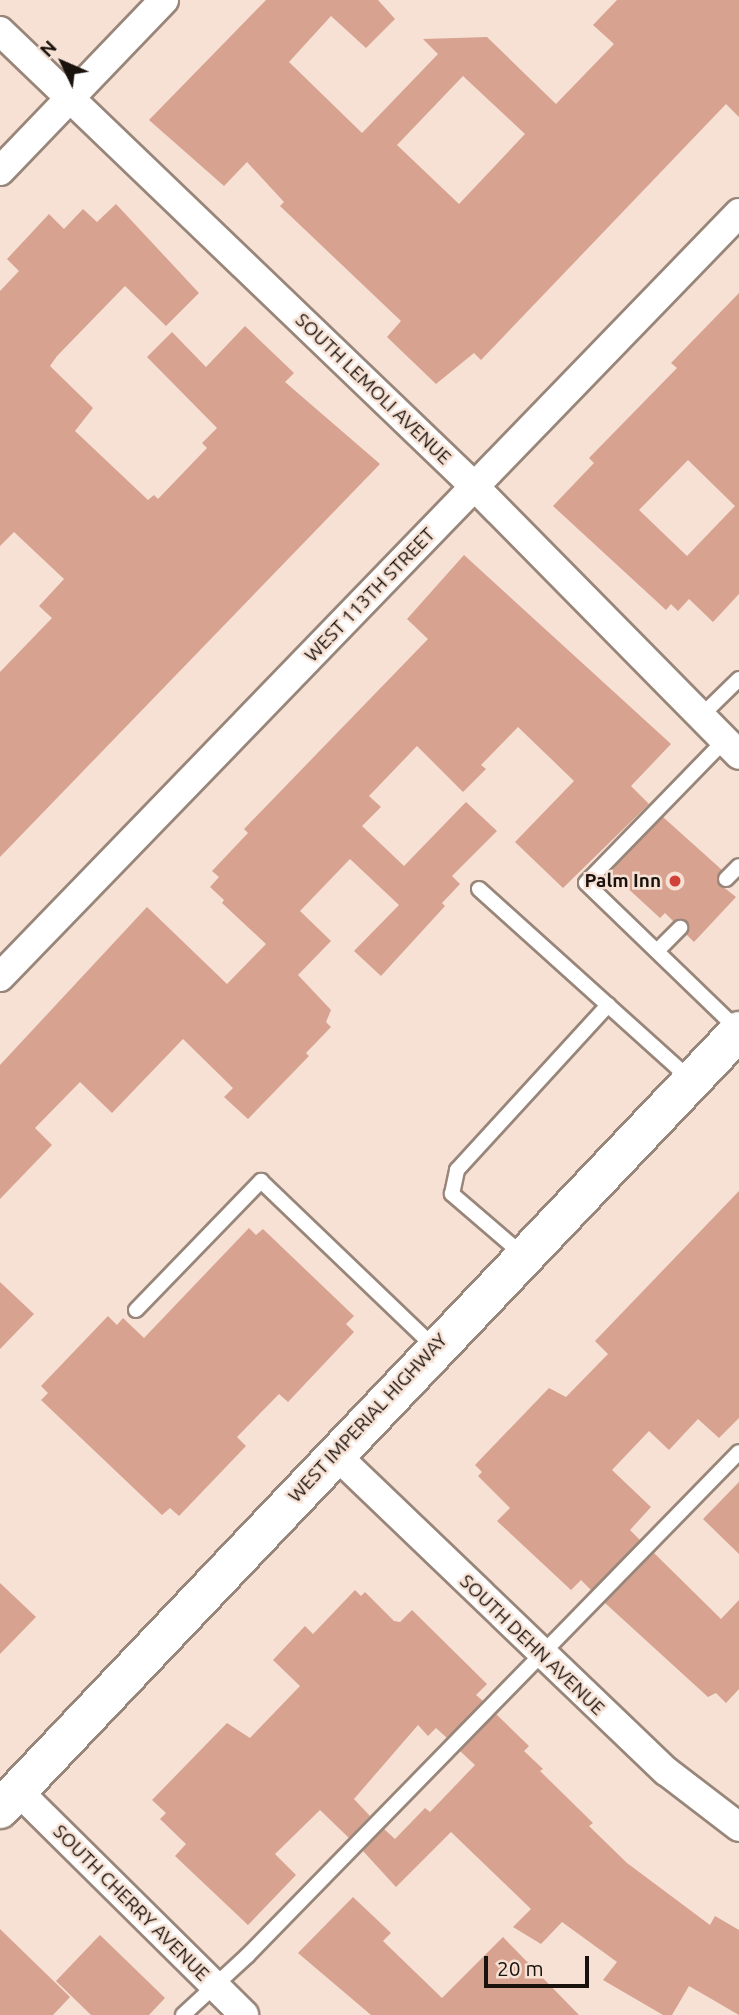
<!DOCTYPE html>
<html>
<head>
<meta charset="utf-8">
<style>
	body { margin:0 }
	#map { position:relative; width:739px; height:2015px; overflow:hidden; background:#f6e1d4; font-family:Ubuntu,sans-serif }
	div>[style] { position:absolute }
	.building>* { inset:0; background:#d7a290 }
	.roads { filter:drop-shadow(2px 0 #99867a) drop-shadow(-2px 0 #99867a) drop-shadow(0 2px #99867a) drop-shadow(0 -2px #99867a) }
	.service>* { height:14px; margin:-7px; padding:0 7px; transform-origin:7px; border-radius:7px; background:#fff }
	.minor>* { height:28px; margin:-14px; padding:0 14px; transform-origin:14px; border-radius:14px; background:#fff }
	.primary>* { height:38px; margin:-19px; padding:0 19px; transform-origin:19px; border-radius:19px; background:#fff }
	.dots>* { width:19px; height:19px; translate:-50% -50%; box-sizing:border-box; border:4px solid #f6e1d4; border-radius:50% }
	span { translate:-50% -50%; white-space:nowrap; text-align:center; line-height:1.15; -webkit-text-stroke:5px #f6e1d4; paint-order:stroke }
	.street-label { font-size:19px; color:#19120d }
	.poi-label { font-size:19px; color:#19120d; font-weight:700 }
	.right { translate:-100% -50%; text-align:right }
	.north { position:absolute; left:28px; top:28px; width:70px; height:70px; -webkit-text-stroke:5px #f6e1d4; paint-order:stroke; rotate:314deg; font-size:19px; font-weight:700; line-height:28px; text-align:center; color:#19120d }
	.north::after { content:''; display:block; margin:auto; width:24px; height:32px; background:#19120d; clip-path:polygon(50% 0,100% 100%,50% 72%,0 100%) }
	.scale { position:absolute; left:484px; top:1956px; width:105px; height:32px; box-sizing:border-box; border:4px solid #19120d; border-top:0; padding-left:9px; font-size:21px; line-height:24px; white-space:nowrap; color:#19120d; -webkit-text-stroke:5px #f6e1d4; paint-order:stroke }
</style>
</head>
<body>
<div id="map">
	<div class="building">
		<div style="clip-path:polygon(evenodd,266px 0,378px 0,395px 19px,366px 48px,331px 16px,289px 62px,362px 133px,438px 54px,423px 39px,487px 37px,556px 104px,614px 44px,593px 25px,617px 0,739px 0,739px 117px,726px 104px,481px 360px,474px 353px,436px 384px,387px 337px,401px 321px,280px 206px,284px 202px,247px 162px,224px 186px,149px 120px,266px 0,463px 76px,525px 134px,459px 204px,397px 145px,463px 76px)"></div>
		<div style="clip-path:polygon(116px 204px,199px 293px,166px 326px,125px 286px,57px 356px,50px 366px,93px 408px,75px 431px,148px 500px,154px 495px,158px 499px,207px 448px,202px 443px,217px 428px,147px 357px,172px 332px,206px 367px,245px 326px,294px 373px,285px 382px,380px 464px,0 857px,0 672px,52px 618px,39px 606px,64px 579px,14px 532px,0 546px,0 291px,19px 271px,7px 259px,49px 214px,64px 229px,83px 209px,97px 222px)"></div>
		<div style="clip-path:polygon(evenodd,739px 293px,739px 594px,713px 622px,689px 599px,678px 611px,671px 604px,666px 610px,553px 506px,594px 463px,589px 458px,677px 368px,671px 363px,739px 293px,688px 460px,735px 506px,687px 556px,639px 510px,688px 460px)"></div>
		<div style="clip-path:polygon(464px 555px,671px 744px,631px 786px,649px 804px,563px 888px,515px 842px,574px 781px,518px 727px,481px 765px,486px 769px,463px 792px,417px 746px,369px 796px,381px 807px,362px 826px,404px 866px,466px 802px,497px 831px,452px 876px,460px 884px,442px 903px,445px 906px,381px 976px,354px 951px,399px 905px,350px 859px,300px 911px,331px 941px,298px 975px,331px 1010px,326px 1022px,331px 1027px,306px 1053px,309px 1056px,248px 1119px,224px 1097px,233px 1088px,183px 1039px,112px 1113px,80px 1082px,35px 1128px,52px 1145px,0 1199px,0 1065px,147px 907px,227px 984px,266px 944px,222px 903px,224px 900px,210px 887px,219px 877px,212px 871px,248px 833px,244px 829px,428px 639px,407px 619px)"></div>
		<div style="clip-path:polygon(663px 817px,722px 870px,717px 882px,736px 897px,694px 942px,687px 935px,686px 921px,673px 921px,665px 913px,660px 918px,610px 872px)"></div>
		<div style="clip-path:polygon(739px 1191px,739px 1418px,719px 1438px,698px 1419px,669px 1450px,649px 1431px,612px 1470px,651px 1507px,630px 1530px,640px 1540px,591px 1590px,581px 1580px,571px 1590px,497px 1521px,510px 1508px,478px 1476px,482px 1472px,475px 1465px,549px 1388px,566px 1397px,608px 1354px,595px 1341px)"></div>
		<div style="clip-path:polygon(249px 1228px,256px 1235px,263px 1229px,354px 1316px,346px 1324px,354px 1332px,288px 1402px,279px 1394px,237px 1437px,246px 1446px,179px 1516px,170px 1508px,162px 1515px,41px 1400px,48px 1393px,41px 1386px,108px 1316px,117px 1325px,123px 1318px,144px 1338px)"></div>
		<div style="clip-path:polygon(0 1282px,34px 1314px,0 1349px)"></div>
		<div style="clip-path:polygon(739px 1482px,739px 1554px,703px 1519px)"></div>
		<div style="clip-path:polygon(654px 1553px,721px 1619px,739px 1600px,739px 1689px,726px 1703px,716px 1693px,708px 1697px,605px 1603px)"></div>
		<div style="clip-path:polygon(0 1583px,36px 1617px,0 1654px)"></div>
		<div style="clip-path:polygon(355px 1590px,361px 1596px,365px 1592px,394px 1621px,400px 1622px,412px 1610px,487px 1684px,476px 1695px,483px 1701px,447px 1738px,436px 1728px,428px 1736px,418px 1725px,354px 1799px,370px 1816px,349px 1838px,320px 1810px,275px 1854px,296px 1875px,248px 1925px,175px 1856px,186px 1844px,160px 1819px,166px 1813px,152px 1800px,227px 1723px,250px 1738px,300px 1686px,273px 1660px,305px 1626px,313px 1634px)"></div>
		<div style="clip-path:polygon(496px 1714px,529px 1746px,524px 1751px,543px 1769px,540px 1771px,593px 1823px,589px 1826px,627px 1863px,710px 1925px,715px 1916px,739px 1930px,739px 2015px,689px 1986px,672px 2015px,663px 2015px,603px 1980px,617px 1962px,562px 1922px,541px 1944px,513px 1927px,531px 1909px,451px 1832px,396px 1887px,363px 1851px,384px 1829px,395px 1839px,425px 1808px,430px 1812px,475px 1765px,460px 1751px)"></div>
		<div style="clip-path:polygon(353px 1897px,391px 1933px,383px 1941px,442px 1998px,503px 1937px,579px 2015px,371px 2015px,298px 1953px)"></div>
		<div style="clip-path:polygon(0 1929px,70px 1997px,53px 2015px,0 2015px)"></div>
		<div style="clip-path:polygon(100px 1935px,165px 1998px,149px 2015px,91px 2015px,56px 1981px)"></div>
	</div>
	<div class="roads">
		<div class="service">
			<div style="left:701px;top:716px;width:53px;rotate:-44.2deg"></div>
			<div style="left:725px;top:740px;width:199px;rotate:134.2deg"></div>
			<div style="left:586px;top:883px;width:213px;rotate:44deg"></div>
			<div style="left:726px;top:879px;width:18px;rotate:-45deg"></div>
			<div style="left:479px;top:889px;width:285px;rotate:42deg"></div>
			<div style="left:657px;top:951px;width:33px;rotate:-45deg"></div>
			<div style="left:523px;top:1255px;width:94px;rotate:-139.3deg"></div>
			<div style="left:452px;top:1194px;width:25px;rotate:-78deg"></div>
			<div style="left:457px;top:1170px;width:224px;rotate:-47.5deg"></div>
			<div style="left:136px;top:1310px;width:180px;rotate:-45.9deg"></div>
			<div style="left:261px;top:1181px;width:241px;rotate:43.8deg"></div>
			<div style="left:183px;top:2015px;width:87px;rotate:-42.7deg"></div>
			<div style="left:247px;top:1956px;width:704px;rotate:-45.69deg"></div>
		</div>
		<div class="minor">
			<div style="left:0;top:31px;width:658px;rotate:43.83deg"></div>
			<div style="left:475px;top:487px;width:376px;rotate:45.4deg"></div>
			<div style="left:0;top:171px;width:237px;rotate:-46.2deg"></div>
			<div style="left:0;top:977px;width:1063px;rotate:-45.95deg"></div>
			<div style="left:334px;top:1453px;width:460px;rotate:43.8deg"></div>
			<div style="left:666px;top:1771px;width:92px;rotate:37.5deg"></div>
			<div style="left:18px;top:1791px;width:318px;rotate:44.7deg"></div>
		</div>
		<div class="primary">
			<div style="left:0;top:1809px;width:1073px;rotate:-46.47deg"></div>
		</div>
	</div>
	<div class="dots">
		<div style="left:675px;top:881px;background:#d04239"></div>
	</div>
	<div class="street-label">
		<span style="left:373px;top:389px;rotate:44deg">SOUTH LEMOLI AVENUE</span>
		<span style="left:370px;top:595px;rotate:-46deg">WEST 113TH STREET</span>
		<span style="left:368px;top:1418px;rotate:-47deg">WEST IMPERIAL HIGHWAY</span>
		<span style="left:532px;top:1645px;rotate:44deg">SOUTH DEHN AVENUE</span>
		<span style="left:131px;top:1903px;rotate:45deg">SOUTH CHERRY AVENUE</span>
	</div>
	<div class="poi-label">
		<span class="right" style="left:661px;top:881px">Palm Inn</span>
	</div>
	<div class="north">N</div>
	<div class="scale">20 m</div>
</div>
</body>
</html>
